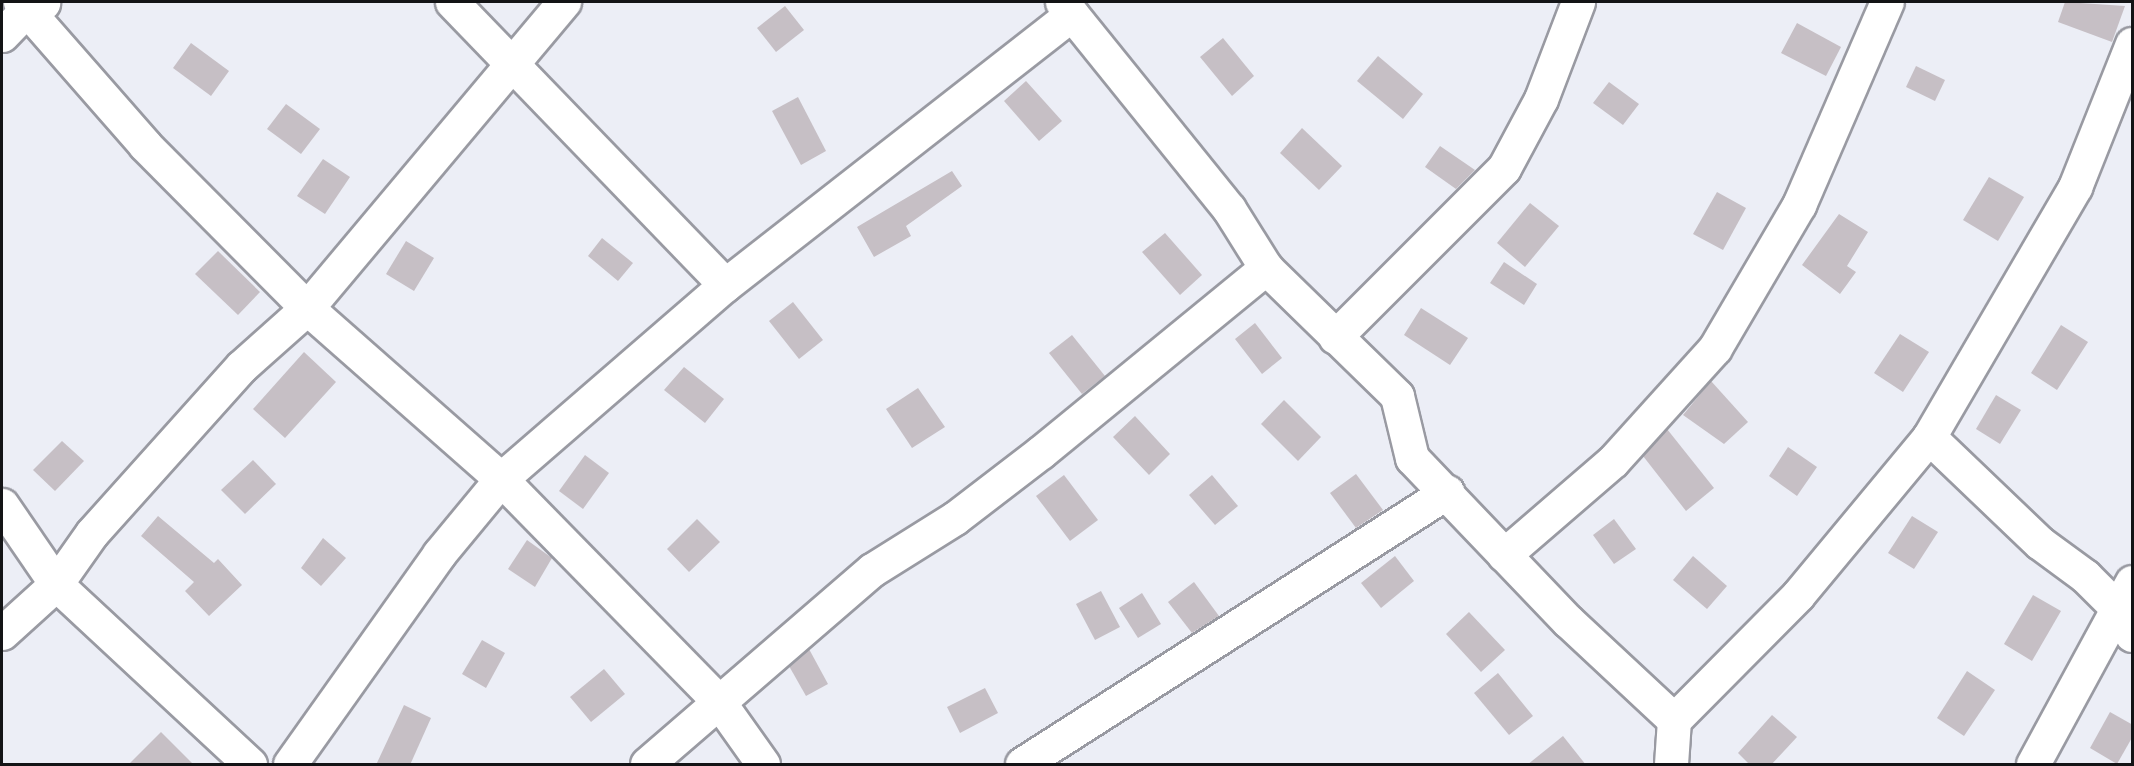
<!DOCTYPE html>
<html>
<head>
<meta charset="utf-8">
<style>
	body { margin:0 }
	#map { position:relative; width:2134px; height:766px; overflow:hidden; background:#eceef6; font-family:"Exo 2",sans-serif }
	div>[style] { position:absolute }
	.building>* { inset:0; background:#c6bfc5 }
	.roads { filter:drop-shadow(2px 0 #999aa2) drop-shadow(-2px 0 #999aa2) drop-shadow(0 2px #999aa2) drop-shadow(0 -2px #999aa2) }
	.minor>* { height:33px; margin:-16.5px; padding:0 16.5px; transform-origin:16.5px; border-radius:16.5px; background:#fff }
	span { translate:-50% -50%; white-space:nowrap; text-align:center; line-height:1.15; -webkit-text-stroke:4.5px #fff; paint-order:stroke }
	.frame { position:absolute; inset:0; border:3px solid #131416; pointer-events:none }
</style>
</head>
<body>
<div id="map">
	<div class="building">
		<div style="clip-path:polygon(2065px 2px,2125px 6px,2112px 42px,2058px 22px)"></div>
		<div style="clip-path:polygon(785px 6px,804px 30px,776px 52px,757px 28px)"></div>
		<div style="clip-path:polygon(1797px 23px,1841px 47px,1826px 76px,1781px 53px)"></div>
		<div style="clip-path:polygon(1223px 38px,1254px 76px,1232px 96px,1200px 57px)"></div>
		<div style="clip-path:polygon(191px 43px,229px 71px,211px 96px,173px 68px)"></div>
		<div style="clip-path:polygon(1378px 56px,1423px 94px,1403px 119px,1357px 81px)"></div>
		<div style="clip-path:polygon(1916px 66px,1945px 80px,1935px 101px,1906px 87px)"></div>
		<div style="clip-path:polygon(1026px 81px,1062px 121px,1039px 141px,1004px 101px)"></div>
		<div style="clip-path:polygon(1609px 82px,1639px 104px,1623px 125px,1593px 103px)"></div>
		<div style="clip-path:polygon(798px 97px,826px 151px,801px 165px,772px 111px)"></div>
		<div style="clip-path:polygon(286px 104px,320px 129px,301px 154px,267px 129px)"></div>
		<div style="clip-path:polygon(1302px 128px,1342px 166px,1319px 190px,1280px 153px)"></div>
		<div style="clip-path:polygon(1440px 146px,1475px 170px,1456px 189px,1425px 167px)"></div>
		<div style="clip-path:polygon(323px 159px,350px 177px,325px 214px,297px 196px)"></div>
		<div style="clip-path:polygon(952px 171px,962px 186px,906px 226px,911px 236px,874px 257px,857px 227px)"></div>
		<div style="clip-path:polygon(1989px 177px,2024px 197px,1998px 241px,1963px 220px)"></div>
		<div style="clip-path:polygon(1717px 192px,1746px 208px,1723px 250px,1693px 234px)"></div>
		<div style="clip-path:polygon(1530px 203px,1559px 226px,1525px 267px,1497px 243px)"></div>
		<div style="clip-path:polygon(1839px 214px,1868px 232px,1847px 266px,1856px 272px,1840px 294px,1802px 265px)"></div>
		<div style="clip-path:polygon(1165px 233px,1202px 275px,1180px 295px,1142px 252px)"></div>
		<div style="clip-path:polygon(602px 238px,633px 263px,618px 281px,588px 256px)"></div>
		<div style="clip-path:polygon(406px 241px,434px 258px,414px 291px,386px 274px)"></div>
		<div style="clip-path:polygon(218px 251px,260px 292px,238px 315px,195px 274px)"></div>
		<div style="clip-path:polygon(1504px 262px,1537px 284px,1524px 305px,1490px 283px)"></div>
		<div style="clip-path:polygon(793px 302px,823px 340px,799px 359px,769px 321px)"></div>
		<div style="clip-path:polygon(1421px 308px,1468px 338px,1450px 365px,1404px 335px)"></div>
		<div style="clip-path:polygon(1255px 323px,1282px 358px,1262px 374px,1235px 339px)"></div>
		<div style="clip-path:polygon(2061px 325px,2088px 342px,2057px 390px,2031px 373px)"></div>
		<div style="clip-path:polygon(1900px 334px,1929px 352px,1903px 392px,1874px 373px)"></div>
		<div style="clip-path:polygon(1072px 335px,1105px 376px,1082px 394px,1049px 353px)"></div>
		<div style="clip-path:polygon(304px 352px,336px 382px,285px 438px,253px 409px)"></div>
		<div style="clip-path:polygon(684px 367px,724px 399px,705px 423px,664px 390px)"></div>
		<div style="clip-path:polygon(1711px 381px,1748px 422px,1724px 444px,1683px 415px)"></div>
		<div style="clip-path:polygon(918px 388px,945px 427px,912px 448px,886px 409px)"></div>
		<div style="clip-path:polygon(1996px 395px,2021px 410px,2000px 444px,1976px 429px)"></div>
		<div style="clip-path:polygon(1284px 400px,1321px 437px,1298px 461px,1261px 424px)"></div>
		<div style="clip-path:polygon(1135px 416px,1170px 454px,1149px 475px,1113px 437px)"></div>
		<div style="clip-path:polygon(1667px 429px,1714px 488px,1686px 511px,1643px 456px)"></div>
		<div style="clip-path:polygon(62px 441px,84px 461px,55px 491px,33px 470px)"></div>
		<div style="clip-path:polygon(1788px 447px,1817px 467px,1797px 496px,1769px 476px)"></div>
		<div style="clip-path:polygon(585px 455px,609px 473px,583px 509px,559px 491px)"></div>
		<div style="clip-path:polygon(253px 460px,276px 484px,245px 514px,221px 490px)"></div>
		<div style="clip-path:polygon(1356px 474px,1383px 510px,1356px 528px,1330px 493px)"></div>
		<div style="clip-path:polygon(1064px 475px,1098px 520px,1070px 541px,1036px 496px)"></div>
		<div style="clip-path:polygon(1212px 475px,1238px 506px,1215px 525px,1189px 495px)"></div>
		<div style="clip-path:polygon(158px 516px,214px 563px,218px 559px,242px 585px,209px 616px,185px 591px,194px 582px,141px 536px)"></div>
		<div style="clip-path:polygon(1912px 516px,1938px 532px,1914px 569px,1888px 553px)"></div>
		<div style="clip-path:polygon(697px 519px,720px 542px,689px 572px,667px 549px)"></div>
		<div style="clip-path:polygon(1614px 519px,1636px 549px,1614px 564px,1593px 535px)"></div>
		<div style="clip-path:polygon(323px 538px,346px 558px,321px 586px,301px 568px)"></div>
		<div style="clip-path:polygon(527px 540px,552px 558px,535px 587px,508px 569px)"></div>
		<div style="clip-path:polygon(1395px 556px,1414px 581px,1381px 608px,1361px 583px)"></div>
		<div style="clip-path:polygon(1693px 556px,1727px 586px,1707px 609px,1673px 580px)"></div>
		<div style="clip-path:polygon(1194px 582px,1219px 616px,1192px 633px,1168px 602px)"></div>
		<div style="clip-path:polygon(1101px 591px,1120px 627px,1095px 640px,1076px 604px)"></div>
		<div style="clip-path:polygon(1142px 593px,1161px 624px,1138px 638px,1119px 608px)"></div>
		<div style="clip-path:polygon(2033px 595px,2061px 611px,2032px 661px,2004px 644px)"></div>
		<div style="clip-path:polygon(1469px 612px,1505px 650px,1481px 672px,1446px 634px)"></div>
		<div style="clip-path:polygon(482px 640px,505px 653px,486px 688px,462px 674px)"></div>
		<div style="clip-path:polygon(809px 649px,828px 684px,806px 696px,789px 666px)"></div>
		<div style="clip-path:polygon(604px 669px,625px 694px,591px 722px,570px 697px)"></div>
		<div style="clip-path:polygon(1967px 671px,1995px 690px,1964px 736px,1937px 718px)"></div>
		<div style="clip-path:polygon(1498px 673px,1533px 716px,1509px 735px,1474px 693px)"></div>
		<div style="clip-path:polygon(985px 688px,998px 713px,960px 733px,947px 707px)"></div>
		<div style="clip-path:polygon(404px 705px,431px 718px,410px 765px,376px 765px)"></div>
		<div style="clip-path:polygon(2110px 712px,2133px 725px,2133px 736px,2117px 764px,2090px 748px)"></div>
		<div style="clip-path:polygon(1772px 715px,1797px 737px,1771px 765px,1750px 765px,1738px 753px)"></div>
		<div style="clip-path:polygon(161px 732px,194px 765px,128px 765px)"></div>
		<div style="clip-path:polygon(1563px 736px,1586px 765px,1527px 765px)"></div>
	</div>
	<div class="roads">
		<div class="minor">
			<div style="left:20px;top:2px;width:190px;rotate:48.8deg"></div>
			<div style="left:145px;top:145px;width:230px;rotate:45.2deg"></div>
			<div style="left:307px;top:308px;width:259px;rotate:41.4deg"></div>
			<div style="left:501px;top:479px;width:312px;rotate:45.6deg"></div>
			<div style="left:719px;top:702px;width:76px;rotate:54.6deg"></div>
			<div style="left:452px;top:2px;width:393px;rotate:46deg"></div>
			<div style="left:1062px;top:2px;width:266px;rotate:51.1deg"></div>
			<div style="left:1229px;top:209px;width:70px;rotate:57.9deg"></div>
			<div style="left:1266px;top:268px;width:183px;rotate:44.3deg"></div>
			<div style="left:1397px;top:396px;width:64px;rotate:76.4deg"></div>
			<div style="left:1412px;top:458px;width:226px;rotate:46.3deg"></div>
			<div style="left:1568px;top:621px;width:145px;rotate:43deg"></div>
			<div style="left:1674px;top:720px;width:44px;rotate:93.9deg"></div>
			<div style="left:2px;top:35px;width:33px;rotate:-46deg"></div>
			<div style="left:25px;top:11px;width:20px;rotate:-24deg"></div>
			<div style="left:1335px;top:337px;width:239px;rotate:-45deg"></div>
			<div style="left:1504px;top:168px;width:78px;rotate:-61.8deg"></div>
			<div style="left:1541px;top:99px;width:104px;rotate:-69.1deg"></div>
			<div style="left:1929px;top:437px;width:153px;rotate:43.7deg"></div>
			<div style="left:2040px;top:543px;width:56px;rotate:36.3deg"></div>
			<div style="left:2085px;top:576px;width:48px;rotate:45deg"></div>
			<div style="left:2119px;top:610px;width:28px;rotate:63deg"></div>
			<div style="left:2px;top:505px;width:96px;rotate:55.6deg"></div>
			<div style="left:56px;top:584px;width:265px;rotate:42.9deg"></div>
			<div style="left:1504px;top:555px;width:144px;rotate:-40.8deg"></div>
			<div style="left:1613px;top:461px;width:152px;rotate:-47.9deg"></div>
			<div style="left:1715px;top:348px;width:166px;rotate:-59.6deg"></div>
			<div style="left:1799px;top:205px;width:221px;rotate:-66.6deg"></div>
			<div style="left:2px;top:633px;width:73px;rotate:-42.2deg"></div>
			<div style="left:56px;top:584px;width:62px;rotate:-54.8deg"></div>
			<div style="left:92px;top:533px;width:224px;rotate:-48.1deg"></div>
			<div style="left:242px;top:366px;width:87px;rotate:-41.7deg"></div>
			<div style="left:307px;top:308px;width:400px;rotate:-50deg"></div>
			<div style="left:1674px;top:720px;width:176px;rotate:-45.2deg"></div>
			<div style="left:1798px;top:595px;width:205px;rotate:-50.3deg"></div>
			<div style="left:1929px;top:437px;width:290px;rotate:-59.7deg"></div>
			<div style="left:2075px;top:187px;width:154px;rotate:-68.3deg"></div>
			<div style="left:290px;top:764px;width:257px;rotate:-54.6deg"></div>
			<div style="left:439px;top:554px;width:97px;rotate:-50.4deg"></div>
			<div style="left:501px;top:479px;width:296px;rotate:-40.9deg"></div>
			<div style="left:725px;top:285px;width:440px;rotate:-38deg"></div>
			<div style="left:647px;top:764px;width:297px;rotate:-40.8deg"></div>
			<div style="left:872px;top:570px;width:98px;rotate:-32.1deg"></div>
			<div style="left:955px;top:518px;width:108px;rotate:-37.5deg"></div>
			<div style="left:1041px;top:452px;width:291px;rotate:-39.3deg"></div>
			<div style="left:1022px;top:764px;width:505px;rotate:-32.62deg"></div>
			<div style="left:2033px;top:764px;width:207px;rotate:-61.5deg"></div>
		</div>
	</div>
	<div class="frame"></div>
</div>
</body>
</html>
